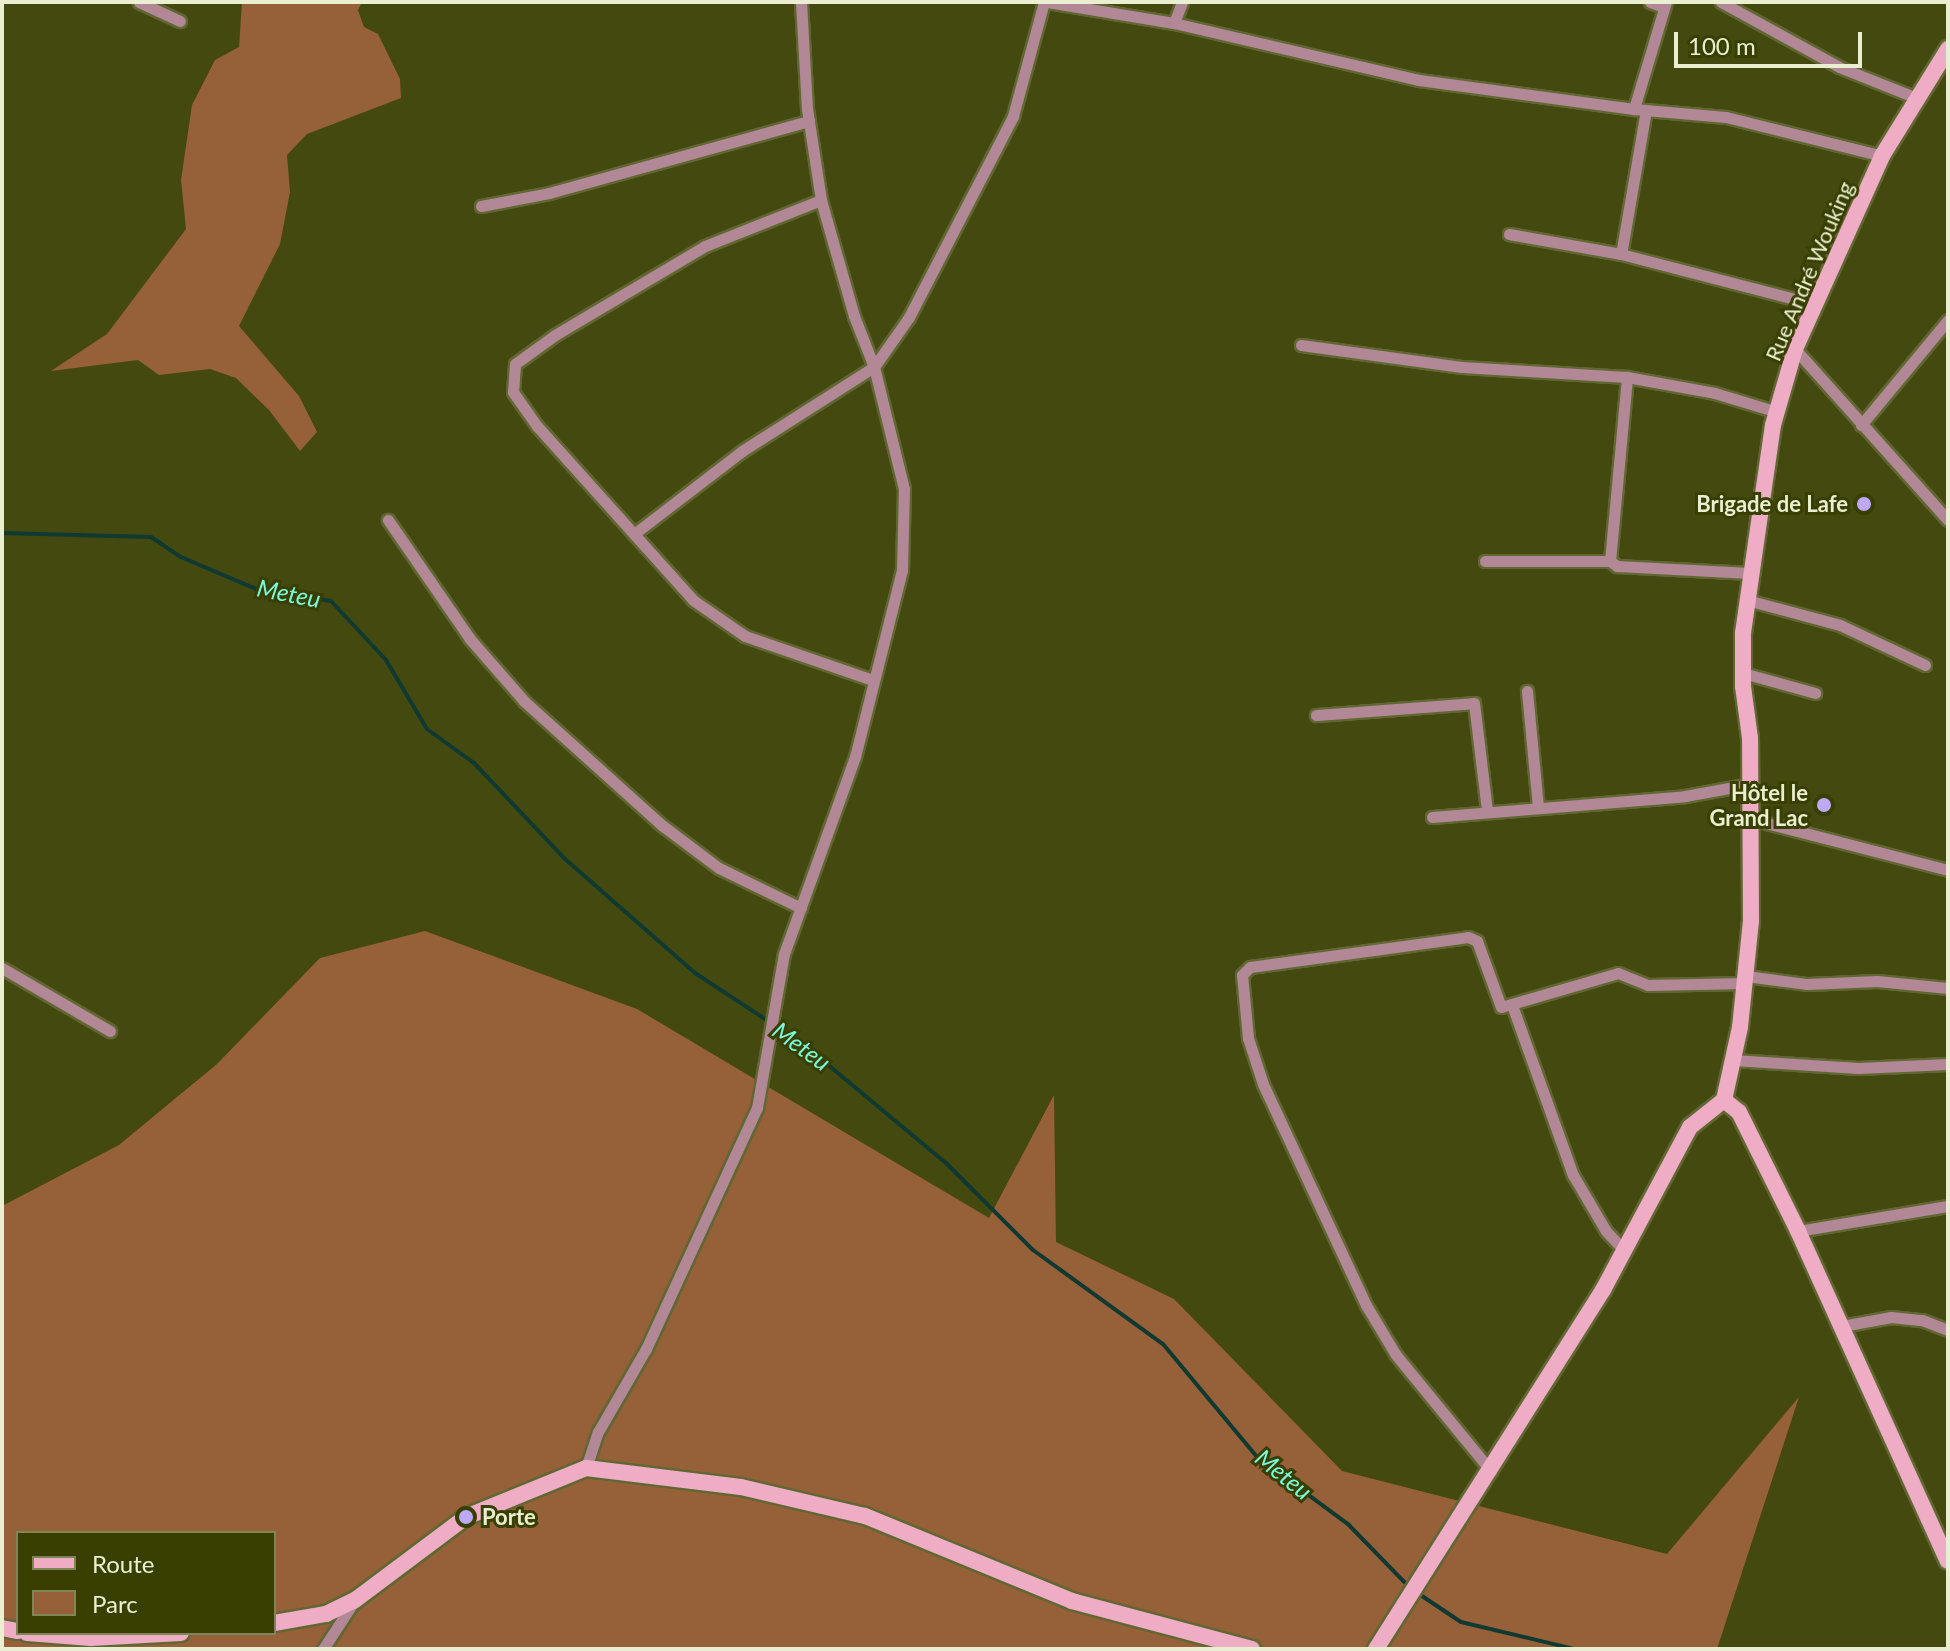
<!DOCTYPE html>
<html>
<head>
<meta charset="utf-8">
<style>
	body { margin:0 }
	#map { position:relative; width:1950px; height:1651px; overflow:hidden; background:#43490f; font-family:Lato,sans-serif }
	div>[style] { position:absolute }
	.green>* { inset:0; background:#966039 }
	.stream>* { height:4px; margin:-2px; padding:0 2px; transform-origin:2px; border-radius:2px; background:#103a31 }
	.roads { filter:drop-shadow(2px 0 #616732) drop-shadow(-2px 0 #616732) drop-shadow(0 2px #616732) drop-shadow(0 -2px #616732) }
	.street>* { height:11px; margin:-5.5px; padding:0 5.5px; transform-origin:5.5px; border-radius:5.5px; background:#b28897 }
	.secondary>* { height:16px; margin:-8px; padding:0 8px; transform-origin:8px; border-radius:8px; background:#efacc5 }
	.dots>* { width:22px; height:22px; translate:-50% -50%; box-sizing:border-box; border:4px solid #393e01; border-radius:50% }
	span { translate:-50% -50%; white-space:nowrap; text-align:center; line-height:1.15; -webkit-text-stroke:6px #393e01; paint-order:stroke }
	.street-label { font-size:22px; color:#eaefd2 }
	.poi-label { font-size:22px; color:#eaefd2; font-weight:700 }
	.right { translate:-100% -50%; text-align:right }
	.left { translate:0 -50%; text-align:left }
	.water-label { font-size:24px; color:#7afadb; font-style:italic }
	.frame { position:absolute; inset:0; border:4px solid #eaefd2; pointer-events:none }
	.legend { position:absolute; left:16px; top:1531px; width:260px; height:104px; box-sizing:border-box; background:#393e01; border:2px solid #808555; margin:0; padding:10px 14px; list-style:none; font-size:24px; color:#eaefd2 }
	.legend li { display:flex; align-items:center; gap:16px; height:40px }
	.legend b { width:40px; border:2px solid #808555 }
	.scale { position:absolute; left:1674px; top:32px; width:188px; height:36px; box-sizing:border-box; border:4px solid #eaefd2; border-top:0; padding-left:10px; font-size:24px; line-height:28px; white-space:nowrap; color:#eaefd2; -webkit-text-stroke:6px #393e01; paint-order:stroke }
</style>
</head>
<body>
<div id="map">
	<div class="green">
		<div style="clip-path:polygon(242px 2px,362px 2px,358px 10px,364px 27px,378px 34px,400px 79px,401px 98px,307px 134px,287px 155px,290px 192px,280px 244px,239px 326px,299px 396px,317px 432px,300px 451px,269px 410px,236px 378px,210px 369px,159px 375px,138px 360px,51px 371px,107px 334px,186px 229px,181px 180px,192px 105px,215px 60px,239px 47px)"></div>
		<div style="clip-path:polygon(evenodd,425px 931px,637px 1009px,989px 1218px,1054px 1095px,1056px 1242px,1174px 1299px,1342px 1471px,1667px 1554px,1799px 1397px,1717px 1649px,2px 1649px,2px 1206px,119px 1145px,217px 1064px,320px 958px,425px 931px,18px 1533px,274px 1533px,274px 1633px,18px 1633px,18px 1533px)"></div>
	</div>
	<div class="stream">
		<div style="left:2px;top:533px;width:149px;rotate:1.5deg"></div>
		<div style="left:151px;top:537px;width:36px;rotate:34deg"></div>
		<div style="left:181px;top:557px;width:82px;rotate:23.1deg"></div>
		<div style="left:256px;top:589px;width:76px;rotate:9.1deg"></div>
		<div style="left:331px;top:601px;width:81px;rotate:47deg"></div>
		<div style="left:386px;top:660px;width:80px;rotate:59.3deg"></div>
		<div style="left:427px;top:729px;width:58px;rotate:35.9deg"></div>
		<div style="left:474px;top:763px;width:131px;rotate:46.5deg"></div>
		<div style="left:564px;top:858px;width:174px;rotate:41.3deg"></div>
		<div style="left:695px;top:973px;width:129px;rotate:33.3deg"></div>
		<div style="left:803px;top:1044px;width:186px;rotate:39.8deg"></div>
		<div style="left:946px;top:1163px;width:123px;rotate:45deg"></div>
		<div style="left:1033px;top:1250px;width:160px;rotate:35.9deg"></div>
		<div style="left:1163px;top:1344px;width:147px;rotate:50.2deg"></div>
		<div style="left:1257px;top:1457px;width:113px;rotate:36.4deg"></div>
		<div style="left:1348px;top:1524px;width:88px;rotate:45.9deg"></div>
		<div style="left:1416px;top:1592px;width:54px;rotate:33.7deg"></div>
		<div style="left:1461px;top:1622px;width:116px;rotate:13.4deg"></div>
	</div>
	<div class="roads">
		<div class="street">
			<div style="left:139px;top:2px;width:45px;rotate:24.9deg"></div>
			<div style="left:1047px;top:2px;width:129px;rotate:9.4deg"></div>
			<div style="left:1174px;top:23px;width:252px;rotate:13.1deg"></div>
			<div style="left:1419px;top:80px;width:217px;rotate:7.7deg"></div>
			<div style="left:1650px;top:2px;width:15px;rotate:20deg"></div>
			<div style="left:1666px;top:2px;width:112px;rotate:106.7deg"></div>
			<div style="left:1634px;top:109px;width:92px;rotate:5deg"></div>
			<div style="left:1726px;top:117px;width:161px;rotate:14deg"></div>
			<div style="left:1721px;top:2px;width:135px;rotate:28.8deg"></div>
			<div style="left:1839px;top:67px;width:84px;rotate:21.7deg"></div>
			<div style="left:1174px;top:23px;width:22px;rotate:-69deg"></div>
			<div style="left:1646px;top:110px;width:146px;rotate:99.8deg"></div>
			<div style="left:1621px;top:254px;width:199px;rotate:14.5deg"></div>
			<div style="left:821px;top:200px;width:125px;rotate:158.4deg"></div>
			<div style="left:705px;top:246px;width:174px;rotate:149.3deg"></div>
			<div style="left:555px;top:335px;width:49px;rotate:144.1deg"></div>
			<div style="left:515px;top:364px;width:28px;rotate:94deg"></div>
			<div style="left:513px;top:392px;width:42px;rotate:54.8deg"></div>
			<div style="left:537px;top:426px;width:234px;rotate:48.1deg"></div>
			<div style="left:693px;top:600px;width:63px;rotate:34.7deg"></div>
			<div style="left:745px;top:636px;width:135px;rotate:19deg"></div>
			<div style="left:481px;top:206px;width:69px;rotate:-10.8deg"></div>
			<div style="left:549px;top:193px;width:270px;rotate:-15.5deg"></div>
			<div style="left:1509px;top:234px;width:114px;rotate:10.1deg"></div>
			<div style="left:1301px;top:345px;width:162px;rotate:7.8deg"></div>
			<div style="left:1462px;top:367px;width:165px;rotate:3.5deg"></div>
			<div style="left:1627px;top:377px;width:89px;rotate:10.3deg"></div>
			<div style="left:1715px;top:393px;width:65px;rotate:17deg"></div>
			<div style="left:1795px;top:349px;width:229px;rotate:48.2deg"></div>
			<div style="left:1861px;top:425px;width:136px;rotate:-50.4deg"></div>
			<div style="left:388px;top:520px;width:145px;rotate:55.4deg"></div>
			<div style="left:470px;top:639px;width:82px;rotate:48.9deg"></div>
			<div style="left:524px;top:701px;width:187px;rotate:42deg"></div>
			<div style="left:663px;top:826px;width:70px;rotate:36.9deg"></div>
			<div style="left:719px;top:868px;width:91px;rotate:26deg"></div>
			<div style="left:634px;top:534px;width:136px;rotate:-37.5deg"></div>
			<div style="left:742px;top:451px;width:156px;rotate:-32.5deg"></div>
			<div style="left:874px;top:367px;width:61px;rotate:-55deg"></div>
			<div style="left:909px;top:317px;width:226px;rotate:-62.6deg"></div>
			<div style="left:1013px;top:116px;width:118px;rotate:-74.8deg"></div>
			<div style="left:1485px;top:561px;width:125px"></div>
			<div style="left:1610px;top:561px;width:9px;rotate:36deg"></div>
			<div style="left:1617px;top:566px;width:133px;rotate:3deg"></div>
			<div style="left:1610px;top:561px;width:185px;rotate:-84.7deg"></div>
			<div style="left:1747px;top:600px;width:96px;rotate:15deg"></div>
			<div style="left:1840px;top:625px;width:94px;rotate:25.2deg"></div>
			<div style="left:1743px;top:673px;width:75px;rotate:15.5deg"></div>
			<div style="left:1527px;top:691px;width:117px;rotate:84.6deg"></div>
			<div style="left:1316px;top:715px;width:158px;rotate:-4.3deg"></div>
			<div style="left:1474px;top:703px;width:109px;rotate:83.1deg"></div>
			<div style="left:1432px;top:817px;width:254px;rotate:-4.7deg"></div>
			<div style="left:1685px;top:796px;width:67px;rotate:-10.3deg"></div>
			<div style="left:1751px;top:819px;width:203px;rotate:14.5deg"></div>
			<div style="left:2px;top:968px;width:125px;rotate:30.3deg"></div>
			<div style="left:1746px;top:976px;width:62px;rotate:7.5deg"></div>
			<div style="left:1807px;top:984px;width:70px;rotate:-2.5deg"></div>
			<div style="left:1877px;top:981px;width:71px;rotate:5.6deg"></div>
			<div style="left:1512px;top:1005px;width:181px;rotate:70.3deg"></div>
			<div style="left:1573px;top:1175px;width:65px;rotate:59.5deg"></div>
			<div style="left:1606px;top:1231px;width:26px;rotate:47deg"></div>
			<div style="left:1733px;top:1060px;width:125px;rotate:3.7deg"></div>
			<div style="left:1858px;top:1068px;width:90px;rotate:-2.5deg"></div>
			<div style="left:1798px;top:1231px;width:152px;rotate:-9.5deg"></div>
			<div style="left:1842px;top:1326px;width:50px;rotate:-10.4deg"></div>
			<div style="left:1891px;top:1317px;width:31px;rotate:6deg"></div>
			<div style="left:1922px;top:1320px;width:28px;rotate:21deg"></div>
			<div style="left:586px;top:1468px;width:38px;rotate:-72deg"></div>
			<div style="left:598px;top:1432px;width:96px;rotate:-60deg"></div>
			<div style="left:646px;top:1349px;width:265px;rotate:-65.3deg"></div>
			<div style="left:757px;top:1108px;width:156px;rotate:-80.1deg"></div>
			<div style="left:784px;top:954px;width:209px;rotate:-70.2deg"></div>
			<div style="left:855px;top:757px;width:193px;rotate:-75.9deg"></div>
			<div style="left:902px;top:570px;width:81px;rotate:-88.6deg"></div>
			<div style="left:904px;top:489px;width:126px;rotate:-103.8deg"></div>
			<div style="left:874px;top:367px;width:55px;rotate:-111.4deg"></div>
			<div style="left:854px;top:316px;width:121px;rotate:-105.9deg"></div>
			<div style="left:821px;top:200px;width:92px;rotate:-98.7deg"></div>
			<div style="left:807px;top:109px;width:107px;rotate:-93.2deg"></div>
			<div style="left:1491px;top:1471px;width:150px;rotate:-129.3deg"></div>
			<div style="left:1396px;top:1355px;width:58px;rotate:-121deg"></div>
			<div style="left:1366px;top:1305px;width:244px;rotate:-115deg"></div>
			<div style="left:1263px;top:1084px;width:48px;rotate:-108.1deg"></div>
			<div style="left:1248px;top:1038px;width:63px;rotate:-95.4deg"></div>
			<div style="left:1242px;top:975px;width:11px;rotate:-45deg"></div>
			<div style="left:1250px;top:967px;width:220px;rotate:-7.8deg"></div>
			<div style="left:1468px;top:937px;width:10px;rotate:24deg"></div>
			<div style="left:1477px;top:941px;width:70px;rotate:70deg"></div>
			<div style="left:1501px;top:1007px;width:122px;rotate:-16.2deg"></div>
			<div style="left:1618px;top:973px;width:32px;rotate:22deg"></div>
			<div style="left:1648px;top:985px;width:97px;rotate:-1.2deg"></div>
			<div style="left:323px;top:1649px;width:55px;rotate:-56.9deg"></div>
		</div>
		<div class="secondary">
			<div style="left:1724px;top:1100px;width:75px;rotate:-77.6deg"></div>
			<div style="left:1740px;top:1027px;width:107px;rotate:-84.1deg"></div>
			<div style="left:1751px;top:921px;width:183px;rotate:-90.3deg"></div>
			<div style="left:1750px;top:738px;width:52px;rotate:-97.7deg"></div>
			<div style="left:1743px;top:686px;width:53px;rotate:-90deg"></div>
			<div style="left:1743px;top:633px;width:210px;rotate:-81.8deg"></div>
			<div style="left:1773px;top:425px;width:79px;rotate:-73.9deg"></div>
			<div style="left:1795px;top:349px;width:212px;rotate:-65.7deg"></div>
			<div style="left:1882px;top:156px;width:126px;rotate:-58.3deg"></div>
			<div style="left:1724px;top:1100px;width:19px;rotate:39deg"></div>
			<div style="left:1739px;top:1112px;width:133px;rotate:63.6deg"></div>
			<div style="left:1798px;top:1231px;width:362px;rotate:65.6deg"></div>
			<div style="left:274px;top:1623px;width:53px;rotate:-9.8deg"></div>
			<div style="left:326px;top:1614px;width:32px;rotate:-26deg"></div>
			<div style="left:355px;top:1600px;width:139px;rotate:-36.8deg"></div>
			<div style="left:466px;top:1517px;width:130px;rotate:-22.2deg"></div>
			<div style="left:586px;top:1468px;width:156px;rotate:7deg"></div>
			<div style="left:741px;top:1487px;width:127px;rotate:13.2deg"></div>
			<div style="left:865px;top:1516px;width:224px;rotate:22.3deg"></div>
			<div style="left:1072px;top:1601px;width:186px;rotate:14.9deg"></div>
			<div style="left:2px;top:1628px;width:16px;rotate:11deg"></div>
			<div style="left:27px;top:1633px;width:64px;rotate:4.5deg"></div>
			<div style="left:91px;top:1638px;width:90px;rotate:-3.2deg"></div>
			<div style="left:1376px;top:1649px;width:425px;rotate:-57.7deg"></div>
			<div style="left:1603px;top:1290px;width:185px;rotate:-61.9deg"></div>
			<div style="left:1690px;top:1127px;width:43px;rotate:-38.5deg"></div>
		</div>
	</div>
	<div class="dots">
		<div style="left:1864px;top:504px;background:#bda9f5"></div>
		<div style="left:1824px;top:805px;background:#bda9f5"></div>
		<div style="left:466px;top:1517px;background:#bda9f5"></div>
	</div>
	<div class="street-label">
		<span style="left:1809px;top:271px;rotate:-67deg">Rue André Wouking</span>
	</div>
	<div class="poi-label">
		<span class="right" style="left:1848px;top:504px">Brigade de Lafe</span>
		<span class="right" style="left:1808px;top:805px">Hôtel le<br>Grand Lac</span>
		<span class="left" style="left:482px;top:1517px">Porte</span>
	</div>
	<div class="water-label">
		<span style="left:289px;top:593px;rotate:11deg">Meteu</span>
		<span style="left:802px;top:1046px;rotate:36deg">Meteu</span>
		<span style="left:1284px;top:1474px;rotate:39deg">Meteu</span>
	</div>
	<div class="frame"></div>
	<ul class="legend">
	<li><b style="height:10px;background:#efacc5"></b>Route</li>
	<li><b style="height:22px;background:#966039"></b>Parc</li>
	</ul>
	<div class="scale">100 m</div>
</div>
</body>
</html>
